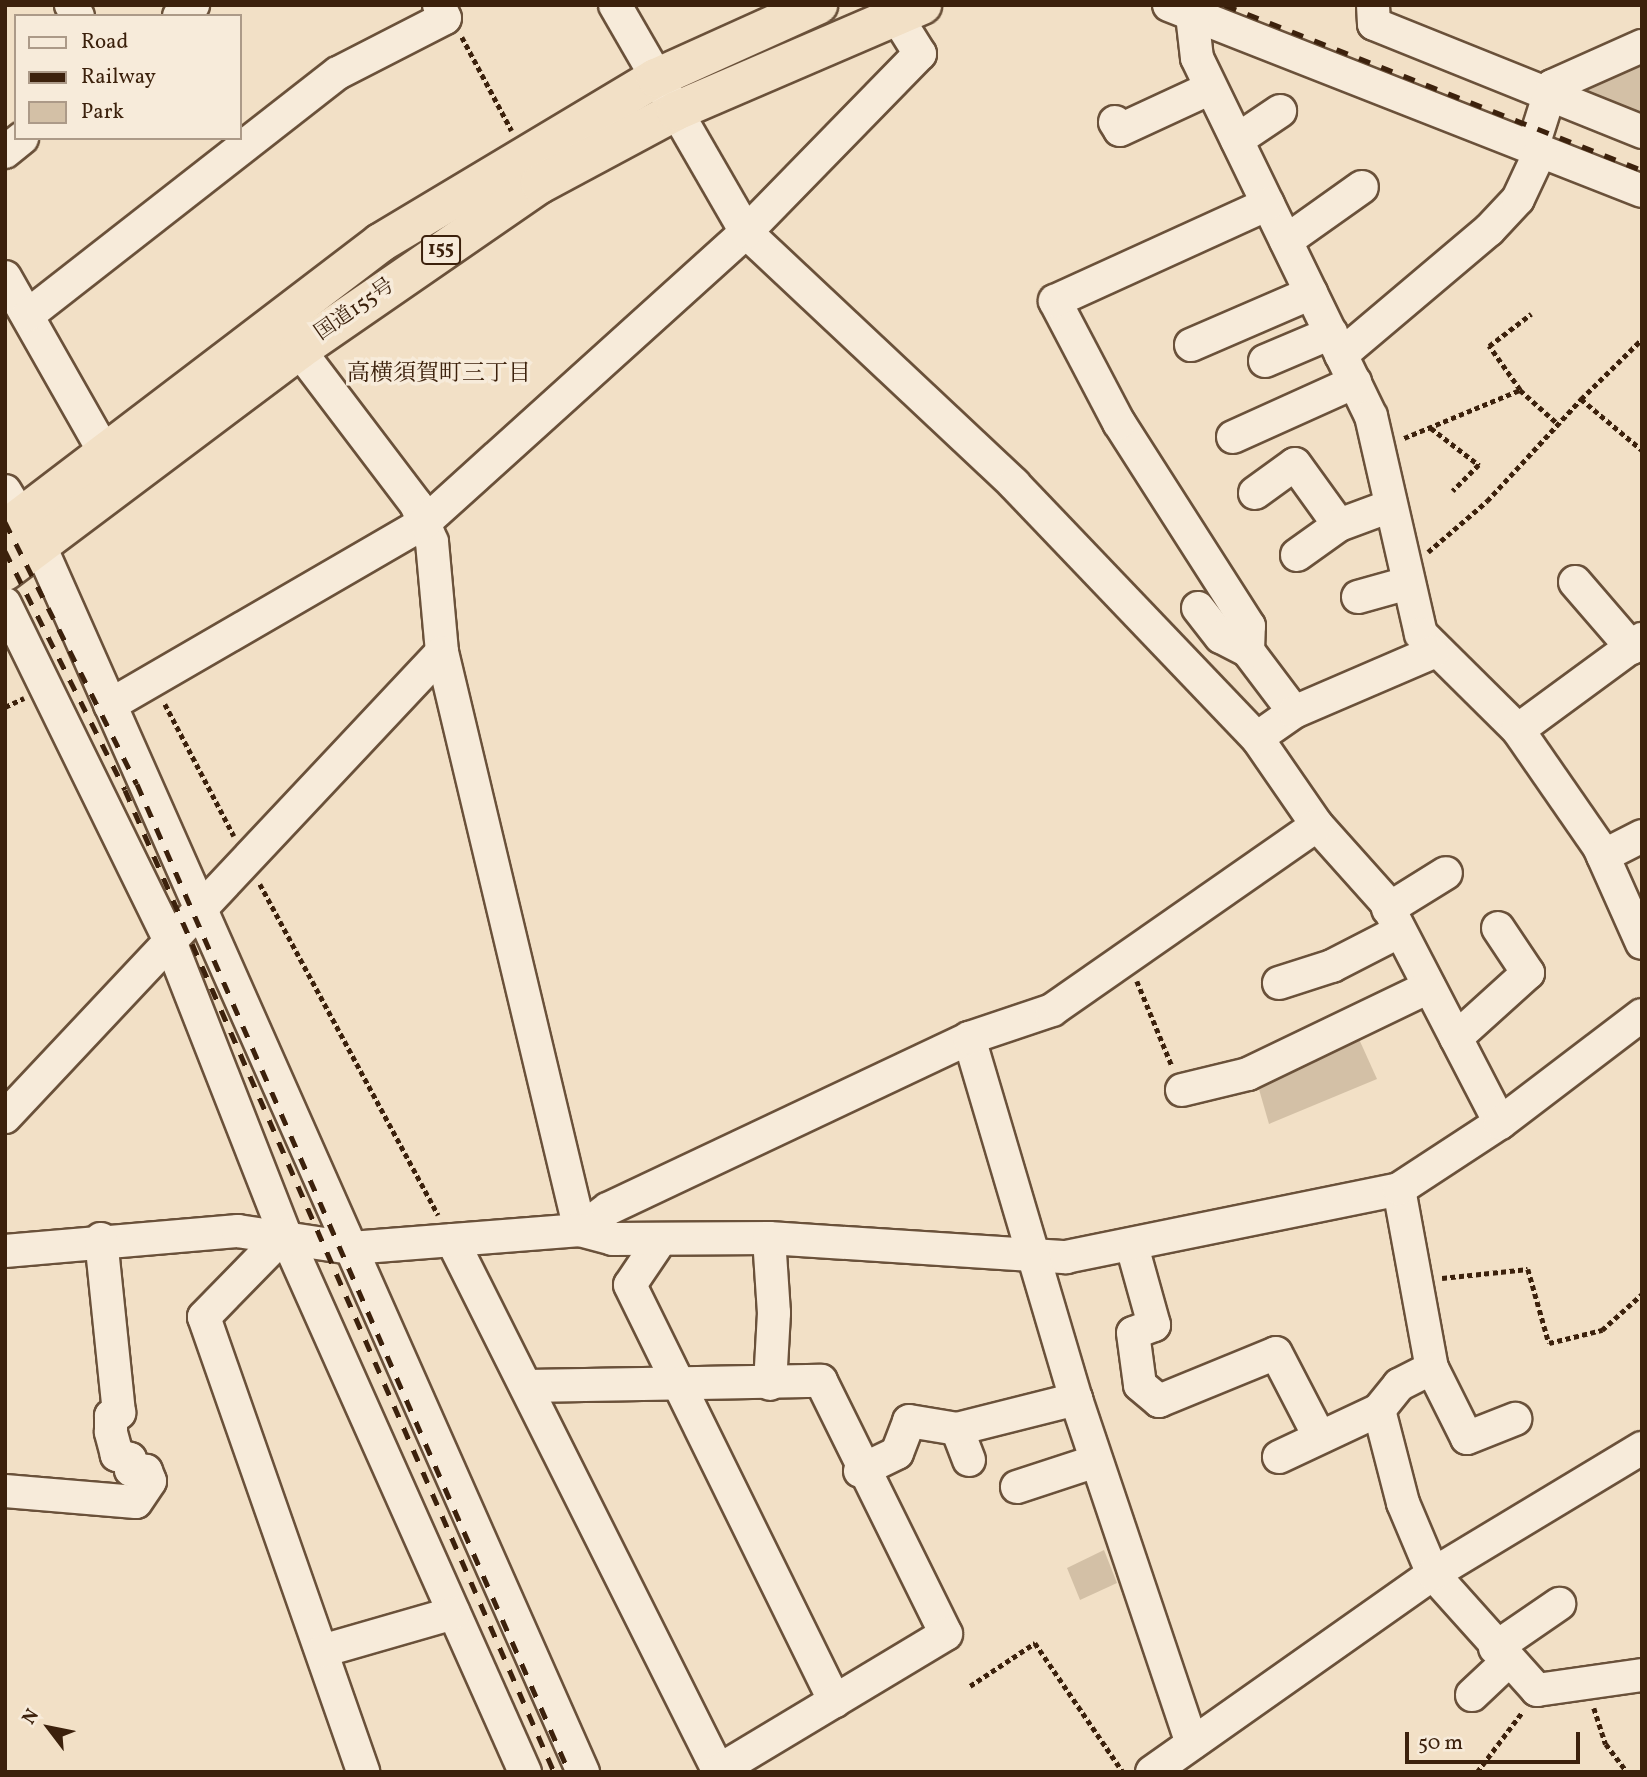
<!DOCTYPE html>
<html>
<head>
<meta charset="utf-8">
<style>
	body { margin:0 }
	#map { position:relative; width:1647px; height:1777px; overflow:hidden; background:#f2e0c6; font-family:Vollkorn,"Noto Serif JP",serif }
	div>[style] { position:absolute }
	.green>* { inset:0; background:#d3c0a6 }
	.path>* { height:4.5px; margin-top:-2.25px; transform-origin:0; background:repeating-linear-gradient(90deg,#3c210c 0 5px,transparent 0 8.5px) }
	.roads { filter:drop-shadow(2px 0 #6a513a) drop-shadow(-2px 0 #6a513a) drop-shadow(0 2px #6a513a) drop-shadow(0 -2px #6a513a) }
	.minor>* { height:32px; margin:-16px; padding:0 16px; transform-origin:16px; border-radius:16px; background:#f7ebda }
	.highway>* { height:38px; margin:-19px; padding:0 19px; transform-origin:19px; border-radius:19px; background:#f2e0c6 }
	.rail>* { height:5px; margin-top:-2.5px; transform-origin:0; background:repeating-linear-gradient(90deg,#3c210c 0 12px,transparent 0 24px) }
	span { translate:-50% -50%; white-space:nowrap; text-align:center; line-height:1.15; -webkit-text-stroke:7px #f7ebda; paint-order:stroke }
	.shield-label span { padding:2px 5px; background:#f7ebda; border:2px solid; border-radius:5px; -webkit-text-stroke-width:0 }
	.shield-label { font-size:19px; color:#3c210c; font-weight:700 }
	.street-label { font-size:21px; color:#3c210c }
	.neighbourhood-label { font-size:23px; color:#3c210c }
	.frame { position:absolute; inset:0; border:7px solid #3c210c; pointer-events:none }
	.legend { position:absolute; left:14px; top:14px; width:228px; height:126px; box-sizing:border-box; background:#f7ebda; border:2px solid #ac9a88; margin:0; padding:9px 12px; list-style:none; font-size:21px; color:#3c210c }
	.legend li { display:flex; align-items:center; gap:14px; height:35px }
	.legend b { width:35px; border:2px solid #ac9a88 }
	.north { position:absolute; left:14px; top:1693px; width:70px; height:70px; -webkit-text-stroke:5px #f7ebda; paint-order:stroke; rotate:302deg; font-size:19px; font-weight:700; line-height:28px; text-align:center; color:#3c210c }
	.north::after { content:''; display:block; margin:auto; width:24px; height:32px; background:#3c210c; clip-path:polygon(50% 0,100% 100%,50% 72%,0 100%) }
	.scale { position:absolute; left:1405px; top:1732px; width:175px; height:32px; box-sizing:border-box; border:4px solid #3c210c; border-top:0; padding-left:9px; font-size:21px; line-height:24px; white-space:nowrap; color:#3c210c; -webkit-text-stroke:5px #f7ebda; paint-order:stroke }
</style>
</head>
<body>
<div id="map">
	<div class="green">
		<div style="clip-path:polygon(1642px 56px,1642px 117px,1583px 94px,1585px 82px)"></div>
		<div style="clip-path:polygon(1354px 1028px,1377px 1079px,1269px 1124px,1254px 1072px)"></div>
		<div style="clip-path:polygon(1104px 1550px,1117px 1583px,1080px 1600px,1067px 1568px)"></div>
	</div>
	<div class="path">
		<div style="left:462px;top:37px;width:106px;rotate:62deg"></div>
		<div style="left:1520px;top:390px;width:54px;rotate:-125.2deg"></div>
		<div style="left:1489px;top:346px;width:53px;rotate:-37.3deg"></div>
		<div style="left:1581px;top:399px;width:86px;rotate:-44.5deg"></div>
		<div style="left:1431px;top:428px;width:61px;rotate:37.6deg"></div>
		<div style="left:1479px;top:465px;width:37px;rotate:135deg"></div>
		<div style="left:1404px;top:438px;width:126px;rotate:-22.5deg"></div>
		<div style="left:1520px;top:390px;width:51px;rotate:41.8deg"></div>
		<div style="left:1428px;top:552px;width:78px;rotate:-40.8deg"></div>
		<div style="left:1487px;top:501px;width:139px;rotate:-47.3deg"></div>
		<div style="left:1581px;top:399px;width:80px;rotate:39.9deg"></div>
		<div style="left:165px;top:704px;width:149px;rotate:62.4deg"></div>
		<div style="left:5px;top:707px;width:21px;rotate:-25deg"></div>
		<div style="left:260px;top:884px;width:376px;rotate:61.7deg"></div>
		<div style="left:1137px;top:981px;width:92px;rotate:67.6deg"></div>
		<div style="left:1442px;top:1278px;width:86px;rotate:-6deg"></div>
		<div style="left:1528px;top:1269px;width:77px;rotate:74.2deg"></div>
		<div style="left:1549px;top:1343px;width:55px;rotate:-13.8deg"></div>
		<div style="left:1602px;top:1330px;width:54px;rotate:-42deg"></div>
		<div style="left:970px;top:1686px;width:78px;rotate:-33.5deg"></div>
		<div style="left:1035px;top:1643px;width:156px;rotate:55.7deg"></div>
		<div style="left:1594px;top:1708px;width:38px;rotate:72deg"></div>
		<div style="left:1606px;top:1744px;width:35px;rotate:53deg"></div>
		<div style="left:1477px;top:1772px;width:76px;rotate:-53deg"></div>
	</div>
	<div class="roads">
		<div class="minor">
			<div style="left:71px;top:5px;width:13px;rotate:58deg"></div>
			<div style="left:615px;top:5px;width:262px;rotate:60deg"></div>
			<div style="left:746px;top:232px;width:368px;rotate:43.2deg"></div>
			<div style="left:1014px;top:484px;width:352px;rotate:46.3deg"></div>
			<div style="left:1257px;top:738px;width:106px;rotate:55.4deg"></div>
			<div style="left:1317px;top:825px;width:102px;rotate:48.2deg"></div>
			<div style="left:1385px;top:901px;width:250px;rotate:62.6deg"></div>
			<div style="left:1169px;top:5px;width:508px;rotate:21.47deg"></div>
			<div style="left:1373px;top:5px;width:19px;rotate:87deg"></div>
			<div style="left:1374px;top:24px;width:289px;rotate:21.9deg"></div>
			<div style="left:1192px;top:15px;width:43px;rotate:83.4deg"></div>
			<div style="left:1197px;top:58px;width:398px;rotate:64.1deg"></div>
			<div style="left:1371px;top:416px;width:224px;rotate:77.1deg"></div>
			<div style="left:1421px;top:634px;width:136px;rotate:44.7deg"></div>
			<div style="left:1518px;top:730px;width:142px;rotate:55.3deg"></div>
			<div style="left:1599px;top:847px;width:105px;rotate:65.9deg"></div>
			<div style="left:179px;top:16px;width:18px;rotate:-38deg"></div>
			<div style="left:1115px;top:122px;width:9px;rotate:58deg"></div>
			<div style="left:1120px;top:130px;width:100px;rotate:-24.8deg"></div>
			<div style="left:1237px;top:140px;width:52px;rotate:-34deg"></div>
			<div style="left:1532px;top:149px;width:66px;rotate:-72.4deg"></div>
			<div style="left:1552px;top:86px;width:98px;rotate:-24deg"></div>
			<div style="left:5px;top:152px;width:22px;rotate:-39deg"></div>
			<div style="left:1286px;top:241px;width:93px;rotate:-35.4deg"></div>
			<div style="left:5px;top:277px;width:205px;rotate:60.4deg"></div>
			<div style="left:28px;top:315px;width:393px;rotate:-38deg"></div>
			<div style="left:338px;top:73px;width:120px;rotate:-27.2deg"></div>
			<div style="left:445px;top:18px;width:14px;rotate:-115deg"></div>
			<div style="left:1191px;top:345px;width:131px;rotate:-23.4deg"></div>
			<div style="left:299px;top:350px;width:193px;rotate:52.8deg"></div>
			<div style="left:416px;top:504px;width:41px;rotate:67.2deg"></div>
			<div style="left:432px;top:542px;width:110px;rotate:84.8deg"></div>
			<div style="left:442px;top:652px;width:594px;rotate:76.57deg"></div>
			<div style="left:1341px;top:355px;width:194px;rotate:-40.2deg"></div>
			<div style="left:1489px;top:230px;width:42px;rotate:-46.9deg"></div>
			<div style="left:1518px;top:199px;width:52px;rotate:-64.9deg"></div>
			<div style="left:1265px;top:361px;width:72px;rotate:-23deg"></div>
			<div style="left:1233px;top:437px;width:134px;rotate:-24.3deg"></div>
			<div style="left:5px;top:491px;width:31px;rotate:59deg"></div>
			<div style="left:1255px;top:493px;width:49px;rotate:-35.9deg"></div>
			<div style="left:1295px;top:464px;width:75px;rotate:54.2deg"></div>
			<div style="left:40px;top:546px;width:1341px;rotate:66.11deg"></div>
			<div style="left:1297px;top:555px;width:52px;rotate:-35.5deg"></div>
			<div style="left:1339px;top:525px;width:54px;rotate:-20.4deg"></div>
			<div style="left:1575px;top:582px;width:87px;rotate:49.2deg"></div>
			<div style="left:1358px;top:597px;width:52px;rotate:-15.6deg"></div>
			<div style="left:5px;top:604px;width:375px;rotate:63.9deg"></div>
			<div style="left:170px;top:941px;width:315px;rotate:68.6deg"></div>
			<div style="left:285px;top:1234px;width:589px;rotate:65.96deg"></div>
			<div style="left:1198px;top:608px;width:37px;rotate:52deg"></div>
			<div style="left:1221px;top:637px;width:30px;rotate:27deg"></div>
			<div style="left:1248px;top:651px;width:76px;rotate:53deg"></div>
			<div style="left:1248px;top:651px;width:25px;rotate:-88deg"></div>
			<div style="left:1249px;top:626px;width:241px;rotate:-122.6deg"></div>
			<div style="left:1119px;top:423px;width:138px;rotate:-117.7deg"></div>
			<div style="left:1055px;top:301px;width:234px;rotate:-24.5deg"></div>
			<div style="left:110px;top:705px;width:363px;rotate:-30.1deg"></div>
			<div style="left:424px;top:523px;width:434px;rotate:-42.1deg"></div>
			<div style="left:746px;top:232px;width:249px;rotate:-45.7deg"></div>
			<div style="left:920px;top:54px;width:47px;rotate:-122deg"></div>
			<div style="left:1518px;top:730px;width:154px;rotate:-36.3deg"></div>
			<div style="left:1257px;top:738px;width:45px;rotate:-35.1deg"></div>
			<div style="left:1294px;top:712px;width:151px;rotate:-23.3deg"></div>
			<div style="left:1603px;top:856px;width:44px;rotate:-27.1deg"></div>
			<div style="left:1388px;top:909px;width:68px;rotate:-31.8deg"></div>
			<div style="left:1279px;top:983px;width:56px;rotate:-17.8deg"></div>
			<div style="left:1332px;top:966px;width:76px;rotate:-27.2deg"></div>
			<div style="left:969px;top:1038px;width:377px;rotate:73.5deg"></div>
			<div style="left:1076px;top:1399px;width:363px;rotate:71.4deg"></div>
			<div style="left:1456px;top:1038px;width:97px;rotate:-42.1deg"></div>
			<div style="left:1528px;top:973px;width:54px;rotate:-123.7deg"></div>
			<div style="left:1182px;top:1090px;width:68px;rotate:-13.6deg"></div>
			<div style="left:1248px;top:1074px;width:201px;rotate:-25.7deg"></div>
			<div style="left:5px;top:1117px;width:638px;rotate:-46.78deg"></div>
			<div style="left:1399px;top:1189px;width:182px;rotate:79.6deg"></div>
			<div style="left:1432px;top:1368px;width:37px;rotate:153deg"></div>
			<div style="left:1399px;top:1385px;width:32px;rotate:129deg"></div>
			<div style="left:1379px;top:1410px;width:96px;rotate:75.5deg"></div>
			<div style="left:1403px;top:1503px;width:77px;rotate:67.1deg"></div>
			<div style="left:1433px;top:1574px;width:156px;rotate:48.1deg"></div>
			<div style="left:1537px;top:1690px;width:106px;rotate:-8.1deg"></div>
			<div style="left:580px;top:1230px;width:35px;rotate:-37deg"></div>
			<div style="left:608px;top:1209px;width:399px;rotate:-25.3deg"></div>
			<div style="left:969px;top:1038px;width:88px;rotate:-18.6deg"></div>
			<div style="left:1052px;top:1010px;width:323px;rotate:-34.9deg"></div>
			<div style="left:285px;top:1234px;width:116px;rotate:134.3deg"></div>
			<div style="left:204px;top:1317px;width:482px;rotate:70.7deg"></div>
			<div style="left:769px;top:1238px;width:75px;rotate:86.2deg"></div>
			<div style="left:774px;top:1313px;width:71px;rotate:93.2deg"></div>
			<div style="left:661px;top:1239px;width:55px;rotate:124deg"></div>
			<div style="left:630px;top:1285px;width:464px;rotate:63.8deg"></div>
			<div style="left:452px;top:1240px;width:595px;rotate:63.35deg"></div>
			<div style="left:1132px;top:1246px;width:82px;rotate:74.4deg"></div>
			<div style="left:1154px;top:1325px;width:22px;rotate:159deg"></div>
			<div style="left:1133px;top:1333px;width:52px;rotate:82.3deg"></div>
			<div style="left:1140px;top:1385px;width:25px;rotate:40deg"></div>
			<div style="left:1159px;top:1401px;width:126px;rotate:-22.3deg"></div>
			<div style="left:1276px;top:1353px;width:93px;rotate:62.6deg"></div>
			<div style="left:5px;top:1251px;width:234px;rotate:-4.9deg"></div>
			<div style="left:238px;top:1231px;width:114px;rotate:8.6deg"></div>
			<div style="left:351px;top:1248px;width:230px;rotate:-4.5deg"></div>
			<div style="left:580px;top:1230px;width:34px;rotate:15deg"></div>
			<div style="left:613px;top:1239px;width:156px;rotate:-0.4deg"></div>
			<div style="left:769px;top:1238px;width:298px;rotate:3.7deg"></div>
			<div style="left:1066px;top:1257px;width:340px;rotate:-11.5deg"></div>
			<div style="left:1399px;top:1189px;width:121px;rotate:-33.2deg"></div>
			<div style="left:1500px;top:1123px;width:178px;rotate:-37.3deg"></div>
			<div style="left:1432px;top:1368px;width:78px;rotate:63.4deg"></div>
			<div style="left:1467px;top:1438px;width:52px;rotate:-21.6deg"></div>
			<div style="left:527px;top:1386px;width:294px;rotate:-1deg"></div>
			<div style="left:821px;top:1381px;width:282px;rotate:63.7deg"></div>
			<div style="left:946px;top:1634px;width:266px;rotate:149deg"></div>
			<div style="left:1279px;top:1457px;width:110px;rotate:-25.2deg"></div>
			<div style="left:969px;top:1460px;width:33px;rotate:-111deg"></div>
			<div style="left:957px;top:1429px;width:123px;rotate:-14.1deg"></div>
			<div style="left:860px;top:1471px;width:41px;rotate:-25.9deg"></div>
			<div style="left:897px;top:1453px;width:34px;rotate:-69deg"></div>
			<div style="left:909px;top:1421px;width:49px;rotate:9.5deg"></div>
			<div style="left:1017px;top:1487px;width:83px;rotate:-18.2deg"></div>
			<div style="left:5px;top:1491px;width:131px;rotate:4.8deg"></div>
			<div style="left:136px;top:1502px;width:25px;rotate:-56deg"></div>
			<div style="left:150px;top:1481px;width:11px;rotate:-112deg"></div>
			<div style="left:146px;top:1471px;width:15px;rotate:-176deg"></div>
			<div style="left:131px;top:1470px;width:11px;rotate:-95deg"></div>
			<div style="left:130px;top:1459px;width:14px;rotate:-163deg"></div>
			<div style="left:117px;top:1455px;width:24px;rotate:-105deg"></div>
			<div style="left:111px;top:1432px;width:16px;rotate:-90deg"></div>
			<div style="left:111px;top:1416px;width:9px;rotate:-21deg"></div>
			<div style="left:119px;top:1413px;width:175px;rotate:-95.9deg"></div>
			<div style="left:1495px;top:1648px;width:78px;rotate:-34.5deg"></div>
			<div style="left:322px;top:1651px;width:137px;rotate:-16.1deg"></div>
			<div style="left:1472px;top:1695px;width:48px;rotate:-43.3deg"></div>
			<div style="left:1152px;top:1772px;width:344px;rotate:-35.2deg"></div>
			<div style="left:1433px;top:1574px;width:244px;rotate:-31.1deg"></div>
		</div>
		<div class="highway">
			<div style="left:5px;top:529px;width:472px;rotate:-37.3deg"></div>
			<div style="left:380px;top:243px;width:322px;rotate:-30.9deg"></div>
			<div style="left:656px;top:78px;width:178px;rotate:-24.3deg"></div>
			<div style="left:5px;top:571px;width:368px;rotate:-36.9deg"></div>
			<div style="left:299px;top:350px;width:293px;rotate:-34.6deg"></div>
			<div style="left:540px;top:184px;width:154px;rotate:-28.2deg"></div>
			<div style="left:676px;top:111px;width:268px;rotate:-23.3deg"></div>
		</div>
	</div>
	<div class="rail">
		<div style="left:1225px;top:5px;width:448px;rotate:21.6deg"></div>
		<div style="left:5px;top:522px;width:293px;rotate:63.3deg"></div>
		<div style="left:137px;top:784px;width:1078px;rotate:66.38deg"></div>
		<div style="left:5px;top:551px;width:267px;rotate:63.3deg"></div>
		<div style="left:125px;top:790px;width:1072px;rotate:66.4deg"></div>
	</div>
	<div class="shield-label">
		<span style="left:441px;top:250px">155</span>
	</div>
	<div class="street-label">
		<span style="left:355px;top:310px;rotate:-35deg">国道155号</span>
	</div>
	<div class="neighbourhood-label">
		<span style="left:439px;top:374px">高横須賀町三丁目</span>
	</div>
	<div class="frame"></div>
	<ul class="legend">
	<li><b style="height:9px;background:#f7ebda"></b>Road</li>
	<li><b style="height:9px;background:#3c210c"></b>Railway</li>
	<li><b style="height:19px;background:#d3c0a6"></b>Park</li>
	</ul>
	<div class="north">N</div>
	<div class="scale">50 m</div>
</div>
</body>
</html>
